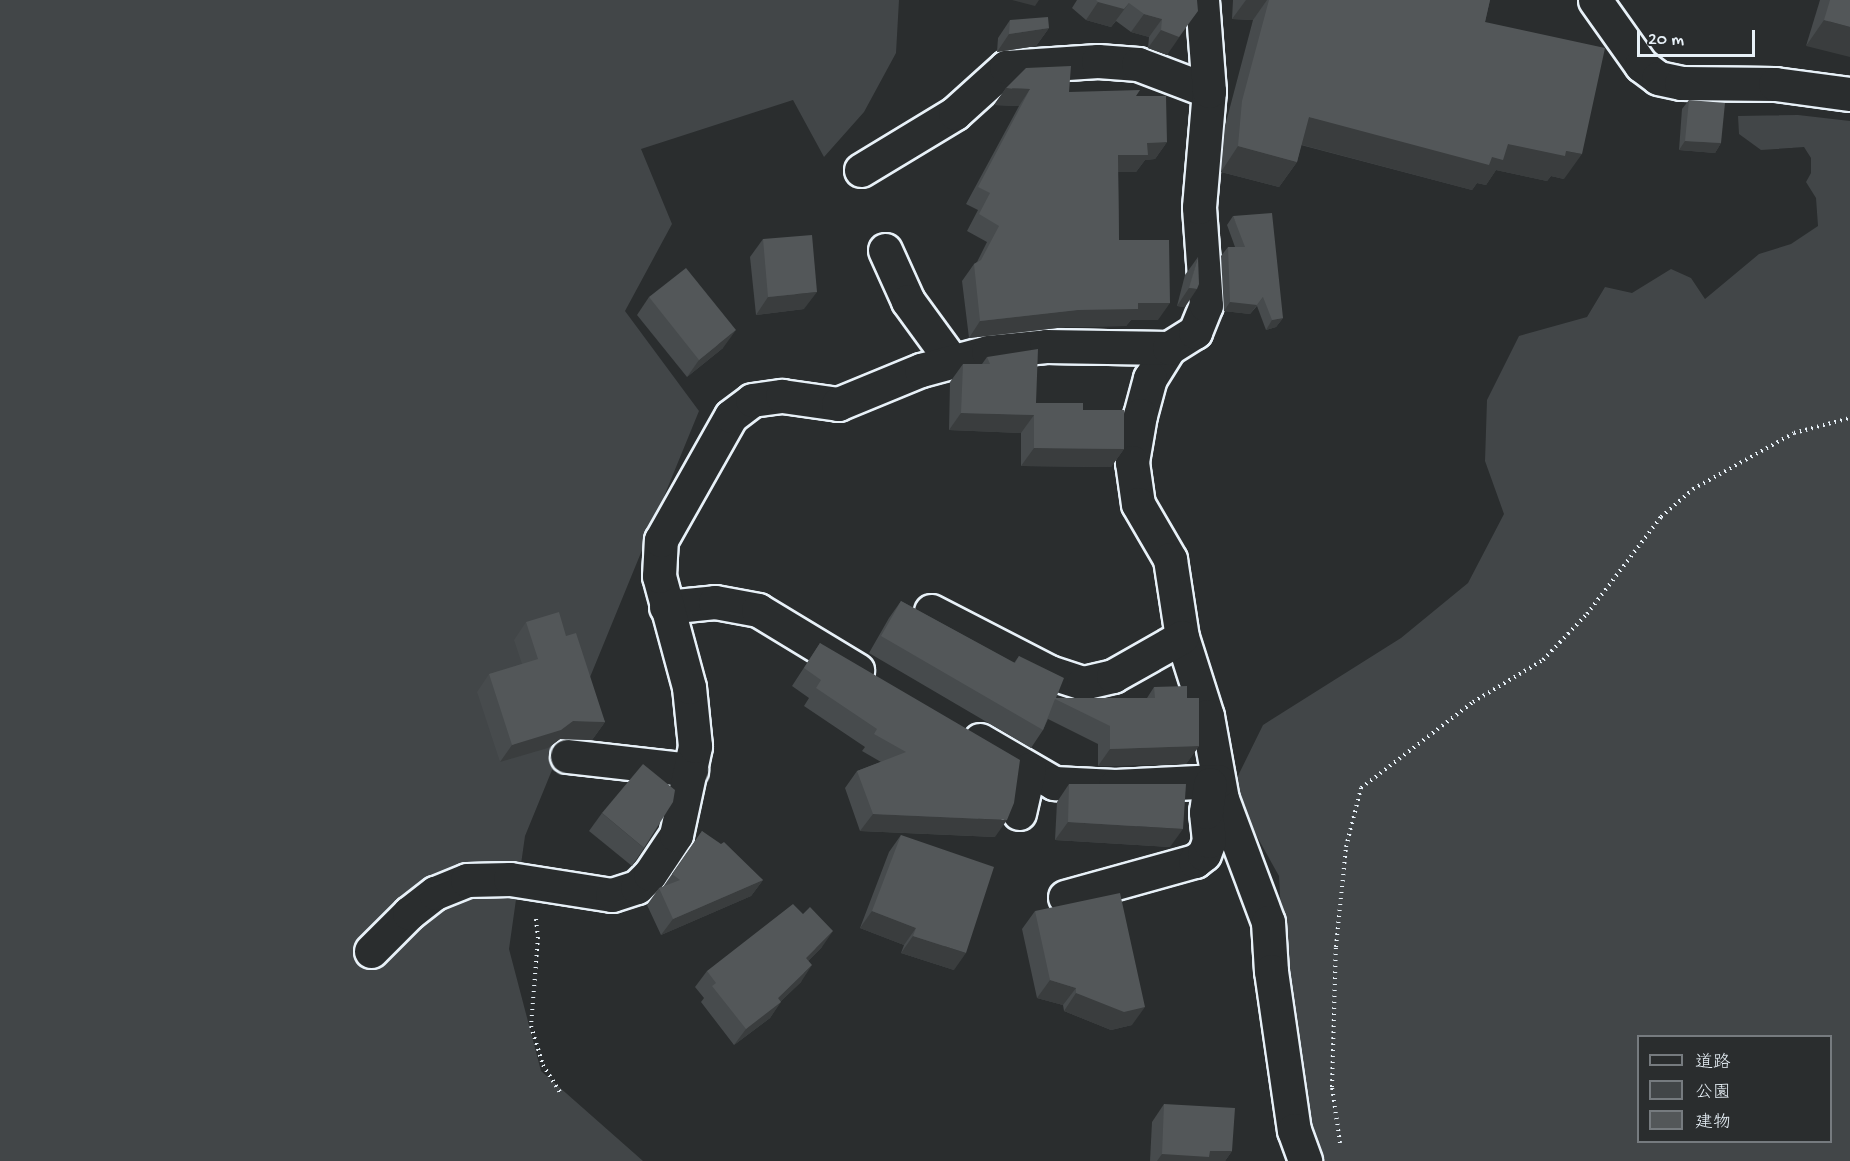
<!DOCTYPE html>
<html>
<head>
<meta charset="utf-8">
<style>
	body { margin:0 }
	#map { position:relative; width:1850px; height:1161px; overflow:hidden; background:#2a2d2e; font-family:"Gochi Hand","Klee One",sans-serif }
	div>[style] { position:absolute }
	.green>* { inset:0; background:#424648 }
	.path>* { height:4px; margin-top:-2px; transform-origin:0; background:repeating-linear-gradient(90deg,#e8f1f8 0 1.5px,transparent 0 6px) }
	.roads { filter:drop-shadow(2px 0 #e8f1f8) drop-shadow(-2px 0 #e8f1f8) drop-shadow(0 2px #e8f1f8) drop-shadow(0 -2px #e8f1f8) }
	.minor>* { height:33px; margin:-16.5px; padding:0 16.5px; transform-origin:16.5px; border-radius:16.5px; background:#2a2d2e }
	.wall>* { inset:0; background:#474b4d }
	.shaded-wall>* { inset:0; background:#3a3d3e }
	.building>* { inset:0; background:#535759 }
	span { translate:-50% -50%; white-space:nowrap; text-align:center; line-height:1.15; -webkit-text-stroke:4.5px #2a2d2e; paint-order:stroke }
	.legend { position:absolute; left:1637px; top:1035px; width:195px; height:108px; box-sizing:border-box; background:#2a2d2e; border:2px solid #767b7f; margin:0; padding:8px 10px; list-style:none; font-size:18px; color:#e8f1f8 }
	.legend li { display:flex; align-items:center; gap:12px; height:30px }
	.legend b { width:30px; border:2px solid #767b7f }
	.scale { position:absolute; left:1637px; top:30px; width:118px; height:27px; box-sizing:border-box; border:3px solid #e8f1f8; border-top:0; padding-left:8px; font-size:18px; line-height:21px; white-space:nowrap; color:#e8f1f8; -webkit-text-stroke:4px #2a2d2e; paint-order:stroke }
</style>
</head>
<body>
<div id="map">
	<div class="green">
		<div style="clip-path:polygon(0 0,899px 0,896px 53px,864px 112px,824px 157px,793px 100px,641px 149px,672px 224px,625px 311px,699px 411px,525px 836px,509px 949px,541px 1071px,643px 1161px,0 1161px)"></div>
		<div style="clip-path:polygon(evenodd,1798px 115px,1850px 121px,1850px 1161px,1309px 1161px,1283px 949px,1279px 876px,1231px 790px,1263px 725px,1401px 638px,1468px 583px,1504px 514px,1485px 461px,1487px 400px,1519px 336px,1587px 317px,1605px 287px,1632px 293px,1671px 269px,1691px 278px,1705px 299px,1759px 254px,1791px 244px,1818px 226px,1816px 198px,1806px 182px,1811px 173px,1811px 158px,1804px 147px,1761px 150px,1739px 134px,1738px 116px,1798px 115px,1638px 1036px,1830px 1036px,1830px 1142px,1638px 1142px,1638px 1036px)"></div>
	</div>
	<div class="path">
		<div style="left:536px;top:919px;width:18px;rotate:84deg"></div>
		<div style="left:538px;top:937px;width:89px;rotate:94.5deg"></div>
		<div style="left:531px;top:1026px;width:41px;rotate:72.9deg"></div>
		<div style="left:543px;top:1065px;width:34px;rotate:58deg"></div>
		<div style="left:1340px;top:1143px;width:57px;rotate:-98.1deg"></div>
		<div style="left:1332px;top:1087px;width:140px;rotate:-88.4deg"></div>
		<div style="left:1336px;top:947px;width:100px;rotate:-84.3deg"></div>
		<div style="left:1346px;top:847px;width:61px;rotate:-75.7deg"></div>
		<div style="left:1361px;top:788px;width:141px;rotate:-37.5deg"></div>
		<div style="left:1473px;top:702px;width:82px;rotate:-31deg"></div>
		<div style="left:1543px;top:660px;width:64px;rotate:-46.3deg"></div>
		<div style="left:1587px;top:614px;width:122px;rotate:-52.7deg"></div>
		<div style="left:1661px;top:517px;width:43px;rotate:-41.2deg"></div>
		<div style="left:1693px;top:489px;width:115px;rotate:-29deg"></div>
		<div style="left:1794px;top:433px;width:58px;rotate:-15deg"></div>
	</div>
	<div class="roads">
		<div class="minor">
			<div style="left:1595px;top:0;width:80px;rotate:54.7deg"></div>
			<div style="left:1641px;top:65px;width:21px;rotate:37deg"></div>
			<div style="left:1658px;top:78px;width:24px;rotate:12deg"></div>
			<div style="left:1681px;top:83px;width:94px;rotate:0.6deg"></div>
			<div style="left:1775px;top:84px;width:76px;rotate:7.6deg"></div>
			<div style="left:861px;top:170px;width:110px;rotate:-31.2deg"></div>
			<div style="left:955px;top:113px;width:69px;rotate:-42deg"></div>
			<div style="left:1006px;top:67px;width:92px;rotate:-3.7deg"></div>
			<div style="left:1098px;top:61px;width:40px;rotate:4.3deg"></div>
			<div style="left:1138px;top:64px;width:76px;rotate:20.8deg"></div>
			<div style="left:885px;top:250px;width:56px;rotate:65.7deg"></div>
			<div style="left:908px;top:301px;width:73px;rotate:53.9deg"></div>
			<div style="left:1169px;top:348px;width:36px;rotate:122deg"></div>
			<div style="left:1150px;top:378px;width:38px;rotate:105deg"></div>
			<div style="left:1140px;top:415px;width:48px;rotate:99.7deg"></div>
			<div style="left:1132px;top:462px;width:42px;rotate:81.9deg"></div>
			<div style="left:1138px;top:504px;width:64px;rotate:59.8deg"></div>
			<div style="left:1170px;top:559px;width:79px;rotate:81.3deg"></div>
			<div style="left:1182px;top:637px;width:83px;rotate:72.4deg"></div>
			<div style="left:1207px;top:716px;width:84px;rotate:79.8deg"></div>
			<div style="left:1222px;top:799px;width:131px;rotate:69.5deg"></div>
			<div style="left:1268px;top:922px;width:49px;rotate:86.5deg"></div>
			<div style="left:1271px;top:971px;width:161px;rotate:81.8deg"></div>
			<div style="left:1294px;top:1130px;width:33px;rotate:70deg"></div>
			<div style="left:666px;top:607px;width:49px;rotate:-5.8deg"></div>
			<div style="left:715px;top:602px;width:44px;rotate:10.5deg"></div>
			<div style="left:758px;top:610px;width:116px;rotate:31.2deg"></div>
			<div style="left:931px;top:611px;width:133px;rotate:27.3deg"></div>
			<div style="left:1049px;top:672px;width:36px;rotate:18deg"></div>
			<div style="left:1083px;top:683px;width:31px;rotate:-13deg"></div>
			<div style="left:1113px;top:676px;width:79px;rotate:-29.5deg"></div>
			<div style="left:980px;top:740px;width:86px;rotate:30.2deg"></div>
			<div style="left:1054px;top:783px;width:61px;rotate:2.8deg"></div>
			<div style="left:1115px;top:786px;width:103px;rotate:-2.8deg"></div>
			<div style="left:567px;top:756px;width:125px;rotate:6.4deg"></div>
			<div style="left:1019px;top:813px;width:45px;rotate:-77.2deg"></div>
			<div style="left:1065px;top:897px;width:135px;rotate:-15.5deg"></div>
			<div style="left:1195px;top:861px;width:11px;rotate:-38deg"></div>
			<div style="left:1204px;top:854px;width:14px;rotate:-69deg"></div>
			<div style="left:1209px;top:841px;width:29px;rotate:-96deg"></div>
			<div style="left:1206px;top:812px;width:28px;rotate:-82deg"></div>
			<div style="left:371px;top:951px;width:54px;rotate:-45deg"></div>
			<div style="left:409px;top:913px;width:33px;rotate:-38deg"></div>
			<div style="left:435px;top:893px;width:35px;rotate:-22deg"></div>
			<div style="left:467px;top:880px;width:43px;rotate:-1.3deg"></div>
			<div style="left:510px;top:879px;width:103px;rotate:8.9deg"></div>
			<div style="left:612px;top:895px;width:26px;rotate:-18deg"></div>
			<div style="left:637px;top:887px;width:18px;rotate:-45deg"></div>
			<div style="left:650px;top:874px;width:47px;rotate:-56.3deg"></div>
			<div style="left:676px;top:835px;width:91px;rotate:-77.9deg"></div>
			<div style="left:695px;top:746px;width:59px;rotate:-95.8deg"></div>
			<div style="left:689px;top:687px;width:115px;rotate:-105.1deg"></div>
			<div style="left:659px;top:576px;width:36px;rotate:-87deg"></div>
			<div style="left:661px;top:540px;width:142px;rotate:-60.6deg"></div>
			<div style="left:731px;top:416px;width:26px;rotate:-37deg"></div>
			<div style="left:752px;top:400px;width:30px;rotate:-8deg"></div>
			<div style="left:782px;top:396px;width:57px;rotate:8.1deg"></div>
			<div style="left:838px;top:404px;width:90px;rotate:-22.3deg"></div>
			<div style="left:921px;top:370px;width:69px;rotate:-15deg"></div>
			<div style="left:988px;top:352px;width:58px;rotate:-5.9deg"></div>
			<div style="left:1046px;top:346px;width:123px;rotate:0.9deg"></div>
			<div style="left:1169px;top:348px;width:31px;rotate:-32deg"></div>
			<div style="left:1195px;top:332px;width:29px;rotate:-68deg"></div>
			<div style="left:1206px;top:305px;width:98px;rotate:-94.1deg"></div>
			<div style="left:1199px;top:207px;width:116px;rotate:-85.1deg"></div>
			<div style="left:1209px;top:91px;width:91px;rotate:-94.4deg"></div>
		</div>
	</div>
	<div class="wall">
		<div style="clip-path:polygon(1077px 0,1197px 0,1167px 55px,1148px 48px,1149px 37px,1131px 32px,1116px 21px,1111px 27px,1086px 20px,1072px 8px)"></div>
		<div style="clip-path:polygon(1233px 0,1490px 0,1485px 22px,1564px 179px,1551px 176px,1547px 181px,1496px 170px,1486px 185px,1477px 183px,1472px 190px,1301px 145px,1297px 162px,1279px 187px,1221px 172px,1225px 126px,1253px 20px,1232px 19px)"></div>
		<div style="clip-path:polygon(1820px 0,1850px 0,1806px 46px)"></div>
		<div style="clip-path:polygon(1010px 20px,1049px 28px,1036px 46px,997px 52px,998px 38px)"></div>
		<div style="clip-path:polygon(1006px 88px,1136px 96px,1167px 142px,1155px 159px,1145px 160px,1136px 172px,1118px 172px,1119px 240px,1158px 320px,1131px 320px,1126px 326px,1066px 327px,969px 338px,962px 281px,974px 264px,977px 262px,987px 242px,967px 231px,978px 210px,966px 204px,1019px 106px,994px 105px)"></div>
		<div style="clip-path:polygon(1689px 100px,1721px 143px,1715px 153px,1679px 150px,1682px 109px)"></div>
		<div style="clip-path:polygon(1233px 216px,1283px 318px,1276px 327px,1266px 330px,1257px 306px,1250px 314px,1224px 311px,1221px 256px,1228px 247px,1235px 247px,1227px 225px)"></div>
		<div style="clip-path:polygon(763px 239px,804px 309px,756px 315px,750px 257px)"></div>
		<div style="clip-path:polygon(1198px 257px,1185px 307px,1177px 306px,1185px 275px)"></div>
		<div style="clip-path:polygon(649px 297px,723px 348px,687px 377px,637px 315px)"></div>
		<div style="clip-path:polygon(987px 357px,1036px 403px,1083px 410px,1124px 449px,1111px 467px,1021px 466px,1021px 433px,949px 430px,950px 382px,963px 364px,982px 364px)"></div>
		<div style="clip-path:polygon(901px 601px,1014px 663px,1019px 656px,1056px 698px,1147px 698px,1154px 687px,1187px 698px,1199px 746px,1186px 764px,1098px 766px,1098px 744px,1048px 719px,1043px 730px,1031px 748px,869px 653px,889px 618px)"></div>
		<div style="clip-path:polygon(526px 622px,566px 636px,605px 722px,592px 740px,560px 739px,548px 748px,500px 762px,477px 692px,489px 674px,522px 664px,514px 640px)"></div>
		<div style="clip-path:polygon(820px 643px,995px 837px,860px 831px,845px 788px,857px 771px,881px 762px,862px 751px,865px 747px,804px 706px,809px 698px,792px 686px)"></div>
		<div style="clip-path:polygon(1069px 784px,1170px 847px,1055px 840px,1057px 802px)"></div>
		<div style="clip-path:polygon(602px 813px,644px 848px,632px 866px,589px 831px)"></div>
		<div style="clip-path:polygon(702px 831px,763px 880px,751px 896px,661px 935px,647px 905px,659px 888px,663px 887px)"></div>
		<div style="clip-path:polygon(901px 835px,954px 970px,901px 953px,904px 945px,860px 928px,889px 852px)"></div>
		<div style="clip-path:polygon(1035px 911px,1132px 1025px,1111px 1030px,1064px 1011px,1063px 1005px,1037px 998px,1022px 929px)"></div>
		<div style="clip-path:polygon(822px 947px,808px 961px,801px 982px,781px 1001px,770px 1018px,734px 1045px,701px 1002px,704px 998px,695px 987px,707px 971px)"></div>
		<div style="clip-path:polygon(1164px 1104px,1232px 1151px,1225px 1161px,1150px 1161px,1152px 1122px)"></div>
	</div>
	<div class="shaded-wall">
		<div style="clip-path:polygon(1012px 0,1039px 0,1035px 6px)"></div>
		<div style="clip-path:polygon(1246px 0,1267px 0,1253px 20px,1232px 19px)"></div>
		<div style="clip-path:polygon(1098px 2px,1129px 3px,1111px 27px,1086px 20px)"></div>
		<div style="clip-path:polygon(1144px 14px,1162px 19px,1149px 37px,1131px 32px)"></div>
		<div style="clip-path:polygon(1824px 20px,1850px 27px,1850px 57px,1806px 46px)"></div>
		<div style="clip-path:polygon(1049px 28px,1036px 46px,997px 52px,1009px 34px)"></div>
		<div style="clip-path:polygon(1185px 29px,1167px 55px,1148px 48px,1161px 30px)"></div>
		<div style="clip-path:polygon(1006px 88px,1030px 89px,1019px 106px,994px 105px)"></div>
		<div style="clip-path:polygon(1309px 117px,1492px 157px,1508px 144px,1566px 151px,1582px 154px,1564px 179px,1551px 176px,1547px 181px,1496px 170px,1486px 185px,1477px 183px,1472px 190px,1291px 142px)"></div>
		<div style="clip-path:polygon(1685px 141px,1721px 143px,1715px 153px,1679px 150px)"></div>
		<div style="clip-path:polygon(1167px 142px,1155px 159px,1145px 160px,1136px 172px,1106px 172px,1118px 155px,1147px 143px)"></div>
		<div style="clip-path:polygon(1238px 146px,1297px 162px,1279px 187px,1221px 172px)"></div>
		<div style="clip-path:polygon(1189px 288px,1197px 289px,1185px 307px,1177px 306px)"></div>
		<div style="clip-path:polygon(817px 292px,804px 309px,756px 315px,768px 297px)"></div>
		<div style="clip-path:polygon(1263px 297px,1250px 314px,1224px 311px,1230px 302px)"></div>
		<div style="clip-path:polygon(1138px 303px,1170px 303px,1158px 320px,1131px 320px,1126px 326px,1066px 327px,969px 338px,980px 321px)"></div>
		<div style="clip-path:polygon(1283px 318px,1276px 327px,1266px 330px,1272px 320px)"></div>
		<div style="clip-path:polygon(736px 330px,723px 348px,687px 377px,699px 360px)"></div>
		<div style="clip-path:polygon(961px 413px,1034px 415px,1021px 433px,949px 430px)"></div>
		<div style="clip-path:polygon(1034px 448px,1124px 449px,1111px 467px,1021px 466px)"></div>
		<div style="clip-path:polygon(573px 721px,605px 722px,592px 740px,560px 739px,548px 748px,500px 762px,512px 745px)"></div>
		<div style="clip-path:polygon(1199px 746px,1186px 764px,1098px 766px,1110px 749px)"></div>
		<div style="clip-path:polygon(873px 814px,1007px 820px,995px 837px,860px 831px)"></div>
		<div style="clip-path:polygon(1068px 822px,1183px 829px,1170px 847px,1055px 840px)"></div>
		<div style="clip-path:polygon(763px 880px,751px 896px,661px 935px,673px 919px)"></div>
		<div style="clip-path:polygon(872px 911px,916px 928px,904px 945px,860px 928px)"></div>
		<div style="clip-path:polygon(833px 931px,822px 947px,794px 975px,806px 958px)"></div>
		<div style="clip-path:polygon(913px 936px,966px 953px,954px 970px,901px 953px)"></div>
		<div style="clip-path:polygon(812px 965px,801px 982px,777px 1005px,781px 1002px,770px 1018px,734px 1045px,746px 1029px)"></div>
		<div style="clip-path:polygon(1050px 980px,1076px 988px,1063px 1005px,1037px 998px)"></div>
		<div style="clip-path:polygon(1076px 993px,1145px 1007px,1132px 1025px,1111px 1030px,1064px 1011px)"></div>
		<div style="clip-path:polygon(1210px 1151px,1232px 1151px,1225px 1161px,1157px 1161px,1162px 1154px)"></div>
	</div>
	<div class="building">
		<div style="clip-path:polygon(1096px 0,1197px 0,1198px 11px,1179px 37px,1161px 30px,1162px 19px,1144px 14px,1129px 3px,1124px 9px,1098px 2px)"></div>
		<div style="clip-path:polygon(1269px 0,1490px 0,1485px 22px,1605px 48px,1582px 154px,1566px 151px,1565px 156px,1508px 144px,1503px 160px,1492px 157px,1489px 165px,1309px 117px,1297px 162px,1238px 146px,1242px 101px)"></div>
		<div style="clip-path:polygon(1830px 0,1850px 0,1850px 27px,1824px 20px)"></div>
		<div style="clip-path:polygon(1048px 17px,1049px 28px,1009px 34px,1010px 20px)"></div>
		<div style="clip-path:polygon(1071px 66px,1069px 92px,1140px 90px,1136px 96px,1166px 96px,1167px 142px,1147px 143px,1148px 155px,1118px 155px,1119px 240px,1169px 240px,1170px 303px,1138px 303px,1138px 309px,1078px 310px,980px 321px,974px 264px,981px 260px,999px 226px,979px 214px,990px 193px,978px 187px,1030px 89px,1006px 88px,1026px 68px)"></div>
		<div style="clip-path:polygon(1689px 100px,1725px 103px,1721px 143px,1685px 141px)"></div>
		<div style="clip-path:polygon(1272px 213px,1283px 318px,1272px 320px,1263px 297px,1257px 305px,1230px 302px,1228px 247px,1245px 247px,1233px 216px)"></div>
		<div style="clip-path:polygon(812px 235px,817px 292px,768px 297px,763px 239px)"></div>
		<div style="clip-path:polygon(1198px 257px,1199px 284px,1197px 289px,1189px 288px)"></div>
		<div style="clip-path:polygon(686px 268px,736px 330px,699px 360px,649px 297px)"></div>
		<div style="clip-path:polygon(1038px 349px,1036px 403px,1083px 403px,1083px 410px,1124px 410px,1124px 449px,1034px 448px,1034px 415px,961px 413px,963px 364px,990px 364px,987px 357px)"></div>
		<div style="clip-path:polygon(901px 601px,1015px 663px,1019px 656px,1064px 678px,1056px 698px,1155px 698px,1154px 687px,1187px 686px,1187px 698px,1199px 698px,1199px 746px,1110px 749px,1110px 726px,1055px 699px,1043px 730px,881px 636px)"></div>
		<div style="clip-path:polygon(559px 612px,566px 636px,576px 633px,605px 722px,573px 721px,561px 730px,512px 745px,489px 674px,538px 659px,526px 622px)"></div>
		<div style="clip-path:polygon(820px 643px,1020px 760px,1014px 803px,1007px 820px,873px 814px,857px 771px,906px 752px,874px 734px,877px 729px,816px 688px,821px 680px,804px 668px)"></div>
		<div style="clip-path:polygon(643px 764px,675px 790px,673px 802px,644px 848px,602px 813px)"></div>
		<div style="clip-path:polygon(1069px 784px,1186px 784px,1183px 829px,1068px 822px)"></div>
		<div style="clip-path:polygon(702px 831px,721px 844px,724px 842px,763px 880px,673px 919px,659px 888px,680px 880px,672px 874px)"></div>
		<div style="clip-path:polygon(901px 835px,994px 867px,966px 953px,913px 936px,916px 928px,872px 911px)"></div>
		<div style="clip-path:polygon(1120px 893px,1145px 1007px,1124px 1012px,1076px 993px,1076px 988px,1050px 980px,1035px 911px)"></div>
		<div style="clip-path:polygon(793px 904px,803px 914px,810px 907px,833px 931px,806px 958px,812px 965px,778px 998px,781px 1002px,746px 1029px,712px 986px,716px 983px,707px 971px)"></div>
		<div style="clip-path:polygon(1164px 1104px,1235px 1108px,1232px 1151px,1210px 1151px,1209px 1157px,1162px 1154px)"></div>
	</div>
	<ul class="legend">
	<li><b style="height:8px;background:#2a2d2e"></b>道路</li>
	<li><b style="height:16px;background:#424648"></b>公園</li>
	<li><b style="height:16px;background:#535759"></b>建物</li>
	</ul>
	<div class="scale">20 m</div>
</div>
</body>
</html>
